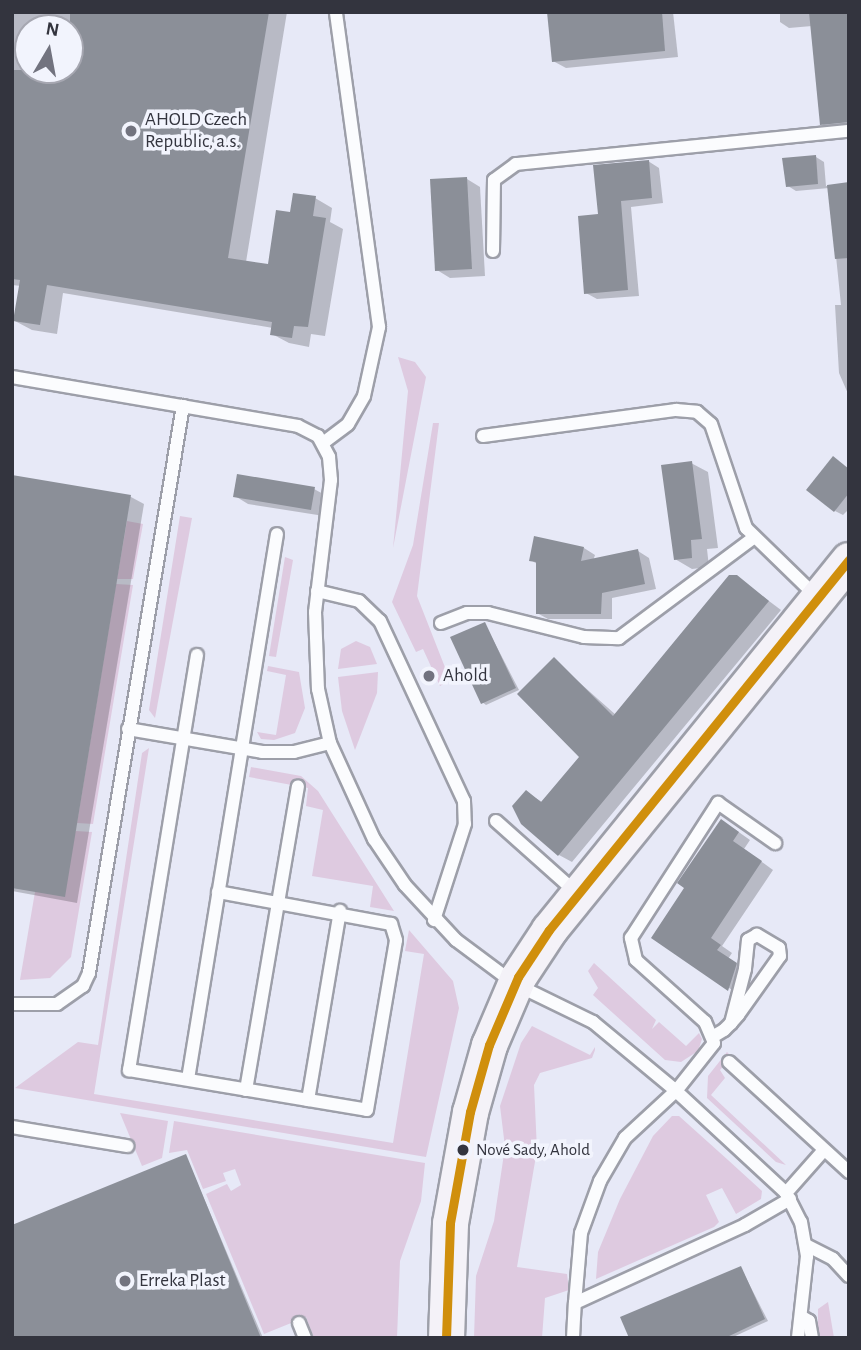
<!DOCTYPE html>
<html>
<head>
<meta charset="utf-8">
<style>
	body { margin:0 }
	#map { position:relative; width:861px; height:1350px; overflow:hidden; background:#e7e9f7; font-family:"Alegreya Sans",sans-serif }
	div>[style] { position:absolute }
	.green>* { inset:0; background:#decae0 }
	.shadow>* { inset:0; background:#0003 }
	.building>* { inset:0; background:#8b8f98 }
	.roads { filter:drop-shadow(2px 0 #9d9fa9) drop-shadow(-2px 0 #9d9fa9) drop-shadow(0 2px #9d9fa9) drop-shadow(0 -2px #9d9fa9) }
	.service>* { height:12px; margin:-6px; padding:0 6px; transform-origin:6px; border-radius:6px; background:#fbfcfe }
	.secondary>* { height:35px; margin:-17.5px; padding:0 17.5px; transform-origin:17.5px; border-radius:17.5px; background:#f4f2f8 }
	.bus-1>* { height:9px; margin:-4.5px; padding:0 4.5px; transform-origin:4.5px; border-radius:4.5px; background:#d08f0c }
	.dots>* { width:19px; height:19px; translate:-50% -50%; box-sizing:border-box; border:4px solid #f2f4fd; border-radius:50% }
	span { translate:-50% -50%; white-space:nowrap; text-align:center; line-height:1.15; -webkit-text-stroke:7px #f2f4fd; paint-order:stroke }
	.bus-label { font-size:17px; color:#33343e }
	.left { translate:0 -50%; text-align:left }
	.poi-label { font-size:19px; color:#33343e }
	.frame { position:absolute; inset:0; border:14px solid #33343e; pointer-events:none }
	.north { position:absolute; left:14px; top:14px; width:70px; height:70px; box-sizing:border-box; background:#f2f4fd; border:2px solid #a6a7b1; border-radius:50%; rotate:10deg; font-size:19px; font-weight:700; line-height:28px; text-align:center; color:#33343e }
	.north::after { content:''; display:block; margin:auto; width:24px; height:32px; background:#72737f; clip-path:polygon(50% 0,100% 100%,50% 72%,0 100%) }
</style>
</head>
<body>
<div id="map">
	<div class="green">
		<div style="clip-path:polygon(398px 357px,415px 362px,426px 377px,393px 548px,408px 391px)"></div>
		<div style="clip-path:polygon(433px 423px,439px 423px,417px 596px,450px 680px,440px 686px,423px 649px,416px 652px,392px 602px,413px 545px)"></div>
		<div style="clip-path:polygon(180px 516px,192px 518px,155px 718px,149px 710px)"></div>
		<div style="clip-path:polygon(127px 521px,143px 524px,133px 579px,117px 579px)"></div>
		<div style="clip-path:polygon(285px 557px,293px 560px,276px 657px,269px 656px)"></div>
		<div style="clip-path:polygon(116px 584px,133px 585px,93px 824px,77px 823px)"></div>
		<div style="clip-path:polygon(356px 641px,370px 647px,377px 664px,338px 669px,341px 649px)"></div>
		<div style="clip-path:polygon(268px 666px,299px 672px,305px 708px,295px 733px,274px 740px,261px 739px,257px 732px,276px 735px,286px 675px,267px 671px)"></div>
		<div style="clip-path:polygon(378px 672px,377px 693px,355px 750px,342px 711px,338px 677px)"></div>
		<div style="clip-path:polygon(149px 748px,94px 1094px,393px 1143px,424px 954px,405px 951px,409px 930px,453px 981px,459px 1008px,426px 1157px,15px 1088px,78px 1042px,98px 1045px,142px 753px)"></div>
		<div style="clip-path:polygon(251px 767px,301px 776px,318px 791px,394px 911px,370px 907px,373px 886px,312px 876px,323px 810px,306px 806px,308px 788px,249px 777px)"></div>
		<div style="clip-path:polygon(76px 831px,92px 832px,71px 957px,50px 978px,20px 980px,35px 892px)"></div>
		<div style="clip-path:polygon(594px 963px,656px 1020px,652px 1029px,659px 1022px,686px 1046px,699px 1033px,702px 1039px,698px 1051px,681px 1062px,665px 1060px,593px 995px,598px 988px,588px 971px)"></div>
		<div style="clip-path:polygon(532px 1026px,590px 1055px,595px 1047px,595px 1050px,592px 1058px,540px 1073px,534px 1085px,537px 1150px,517px 1267px,567px 1274px,569px 1290px,545px 1298px,542px 1338px,474px 1338px,476px 1276px,494px 1221px,505px 1147px,500px 1106px,521px 1043px)"></div>
		<div style="clip-path:polygon(727px 1052px,732px 1057px,720px 1070px,725px 1078px,711px 1095px,786px 1165px,776px 1162px,707px 1098px,708px 1076px)"></div>
		<div style="clip-path:polygon(120px 1113px,168px 1121px,162px 1158px,142px 1166px)"></div>
		<div style="clip-path:polygon(672px 1116px,679px 1116px,728px 1160px,762px 1191px,761px 1199px,736px 1214px,722px 1188px,706px 1195px,719px 1222px,714px 1227px,596px 1279px,598px 1252px,620px 1199px,653px 1136px)"></div>
		<div style="clip-path:polygon(174px 1121px,425px 1163px,421px 1201px,400px 1261px,397px 1338px,314px 1338px,306px 1317px,264px 1334px,206px 1194px,227px 1184px,231px 1191px,241px 1185px,235px 1169px,223px 1173px,226px 1181px,203px 1189px,187px 1150px,169px 1153px)"></div>
		<div style="clip-path:polygon(828px 1302px,834px 1338px,818px 1338px,818px 1309px)"></div>
	</div>
	<div class="shadow">
		<div style="clip-path:polygon(evenodd,12px 12px,287px 12px,246px 262px,269px 266px,291px 214px,315px 198px,332px 208px,330px 222px,343px 229px,325px 336px,311px 334px,309px 347px,289px 343px,272px 334px,273px 328px,63px 293px,57px 334px,32px 330px,15px 321px,21px 286px,12px 285px,12px 12px,28px 28px,70px 28px,70px 70px,28px 70px,28px 28px)"></div>
		<div style="clip-path:polygon(549px 12px,673px 12px,678px 57px,566px 68px,553px 61px)"></div>
		<div style="clip-path:polygon(780px 12px,849px 12px,849px 128px,831px 129px,822px 124px,812px 26px,789px 28px,780px 22px)"></div>
		<div style="clip-path:polygon(816px 157px,824px 162px,826px 186px,849px 184px,849px 396px,839px 373px,835px 305px,841px 305px,829px 188px,796px 191px,788px 186px)"></div>
		<div style="clip-path:polygon(648px 161px,659px 168px,663px 203px,631px 207px,639px 296px,597px 299px,586px 293px,600px 216px)"></div>
		<div style="clip-path:polygon(467px 179px,480px 187px,485px 276px,450px 278px,437px 270px)"></div>
		<div style="clip-path:polygon(691px 463px,708px 472px,718px 548px,707px 549px,709px 567px,692px 569px,675px 559px)"></div>
		<div style="clip-path:polygon(849px 469px,849px 509px,843px 515px,835px 511px)"></div>
		<div style="clip-path:polygon(12px 477px,131px 497px,144px 504px,77px 903px,12px 891px)"></div>
		<div style="clip-path:polygon(314px 489px,327px 496px,324px 516px,248px 504px,235px 496px)"></div>
		<div style="clip-path:polygon(584px 548px,595px 555px,593px 561px,638px 551px,649px 558px,656px 589px,612px 598px,612px 619px,548px 619px,537px 613px,537px 564px,531px 560px)"></div>
		<div style="clip-path:polygon(737px 577px,781px 610px,572px 862px,559px 855px,526px 792px,542px 802px,581px 757px,554px 660px,616px 715px)"></div>
		<div style="clip-path:polygon(485px 624px,519px 690px,486px 705px,482px 702px)"></div>
		<div style="clip-path:polygon(733px 828px,750px 840px,744px 849px,773px 870px,722px 946px,732px 953px,728px 959px,748px 971px,741px 996px,653px 937px)"></div>
		<div style="clip-path:polygon(186px 1156px,263px 1338px,12px 1338px)"></div>
		<div style="clip-path:polygon(741px 1268px,768px 1321px,731px 1338px,631px 1338px)"></div>
	</div>
	<div class="building">
		<div style="clip-path:polygon(70px 12px,269px 12px,228px 258px,268px 264px,276px 210px,290px 212px,293px 193px,316px 196px,313px 216px,326px 218px,308px 327px,294px 326px,292px 338px,270px 335px,272px 322px,47px 285px,40px 325px,13px 321px,20px 280px,12px 279px,12px 70px,70px 70px)"></div>
		<div style="clip-path:polygon(547px 12px,662px 12px,665px 51px,552px 62px)"></div>
		<div style="clip-path:polygon(809px 12px,847px 12px,849px 122px,820px 125px)"></div>
		<div style="clip-path:polygon(816px 155px,818px 184px,786px 187px,782px 158px)"></div>
		<div style="clip-path:polygon(649px 160px,652px 198px,621px 201px,628px 290px,584px 294px,578px 216px,598px 214px,593px 165px)"></div>
		<div style="clip-path:polygon(467px 177px,472px 269px,435px 271px,430px 179px)"></div>
		<div style="clip-path:polygon(849px 182px,849px 258px,835px 259px,827px 185px)"></div>
		<div style="clip-path:polygon(833px 456px,849px 469px,849px 493px,834px 512px,806px 490px)"></div>
		<div style="clip-path:polygon(692px 461px,702px 539px,691px 540px,692px 558px,674px 560px,661px 465px)"></div>
		<div style="clip-path:polygon(237px 474px,315px 487px,311px 510px,233px 497px)"></div>
		<div style="clip-path:polygon(12px 475px,131px 495px,65px 897px,12px 888px)"></div>
		<div style="clip-path:polygon(534px 536px,584px 547px,581px 561px,638px 549px,645px 584px,602px 593px,601px 614px,536px 614px,536px 562px,529px 561px)"></div>
		<div style="clip-path:polygon(729px 575px,737px 575px,769px 601px,558px 856px,521px 824px,512px 806px,526px 790px,541px 802px,579px 757px,517px 694px,554px 657px,613px 716px)"></div>
		<div style="clip-path:polygon(485px 622px,516px 688px,481px 704px,450px 637px)"></div>
		<div style="clip-path:polygon(721px 819px,739px 832px,733px 841px,762px 861px,711px 938px,721px 945px,717px 950px,737px 963px,728px 991px,651px 938px,684px 888px,677px 883px)"></div>
		<div style="clip-path:polygon(186px 1154px,261px 1338px,12px 1338px,12px 1225px)"></div>
		<div style="clip-path:polygon(741px 1266px,765px 1319px,725px 1338px,629px 1338px,620px 1317px)"></div>
	</div>
	<div class="roads">
		<div class="service">
			<div style="left:493px;top:251px;width:71px;rotate:-89.2deg"></div>
			<div style="left:494px;top:180px;width:27px;rotate:-36deg"></div>
			<div style="left:516px;top:164px;width:335px;rotate:-5.7deg"></div>
			<div style="left:12px;top:377px;width:290px;rotate:9.7deg"></div>
			<div style="left:298px;top:426px;width:22px;rotate:27deg"></div>
			<div style="left:318px;top:436px;width:24px;rotate:62deg"></div>
			<div style="left:329px;top:457px;width:23px;rotate:85deg"></div>
			<div style="left:331px;top:480px;width:133px;rotate:96.9deg"></div>
			<div style="left:315px;top:612px;width:77px;rotate:87.8deg"></div>
			<div style="left:318px;top:689px;width:55px;rotate:77.5deg"></div>
			<div style="left:330px;top:743px;width:106px;rotate:65.4deg"></div>
			<div style="left:374px;top:839px;width:55px;rotate:56deg"></div>
			<div style="left:405px;top:885px;width:75px;rotate:47.2deg"></div>
			<div style="left:456px;top:940px;width:74px;rotate:36.7deg"></div>
			<div style="left:515px;top:984px;width:87px;rotate:26deg"></div>
			<div style="left:593px;top:1022px;width:108px;rotate:39.7deg"></div>
			<div style="left:676px;top:1091px;width:150px;rotate:42.8deg"></div>
			<div style="left:786px;top:1193px;width:33px;rotate:63deg"></div>
			<div style="left:801px;top:1222px;width:35px;rotate:80deg"></div>
			<div style="left:807px;top:1256px;width:82px;rotate:96.3deg"></div>
			<div style="left:483px;top:436px;width:195px;rotate:-7.7deg"></div>
			<div style="left:676px;top:410px;width:21px;rotate:5deg"></div>
			<div style="left:697px;top:412px;width:18px;rotate:41deg"></div>
			<div style="left:711px;top:424px;width:110px;rotate:71.4deg"></div>
			<div style="left:746px;top:528px;width:100px;rotate:44.2deg"></div>
			<div style="left:323px;top:443px;width:31px;rotate:-37deg"></div>
			<div style="left:348px;top:424px;width:32px;rotate:-60deg"></div>
			<div style="left:364px;top:396px;width:71px;rotate:-77.7deg"></div>
			<div style="left:379px;top:327px;width:318px;rotate:-97.8deg"></div>
			<div style="left:317px;top:591px;width:43px;rotate:13.4deg"></div>
			<div style="left:359px;top:601px;width:29px;rotate:44deg"></div>
			<div style="left:380px;top:621px;width:199px;rotate:65deg"></div>
			<div style="left:464px;top:801px;width:23px;rotate:88deg"></div>
			<div style="left:465px;top:824px;width:101px;rotate:107.9deg"></div>
			<div style="left:441px;top:623px;width:28px;rotate:-21deg"></div>
			<div style="left:467px;top:613px;width:21px"></div>
			<div style="left:488px;top:613px;width:99px;rotate:14deg"></div>
			<div style="left:584px;top:637px;width:35px;rotate:2deg"></div>
			<div style="left:619px;top:638px;width:167px;rotate:-36.7deg"></div>
			<div style="left:197px;top:655px;width:421px;rotate:99.3deg"></div>
			<div style="left:129px;top:1070px;width:241px;rotate:9.5deg"></div>
			<div style="left:367px;top:1110px;width:172px;rotate:-80.3deg"></div>
			<div style="left:396px;top:940px;width:17px;rotate:-107deg"></div>
			<div style="left:391px;top:924px;width:176px;rotate:-169.5deg"></div>
			<div style="left:128px;top:729px;width:136px;rotate:9.7deg"></div>
			<div style="left:262px;top:752px;width:32px"></div>
			<div style="left:294px;top:752px;width:37px;rotate:-14deg"></div>
			<div style="left:496px;top:821px;width:110px;rotate:41.7deg"></div>
			<div style="left:12px;top:1004px;width:45px"></div>
			<div style="left:57px;top:1004px;width:32px;rotate:-35deg"></div>
			<div style="left:83px;top:986px;width:14px;rotate:-65deg"></div>
			<div style="left:89px;top:973px;width:575px;rotate:-80.59deg"></div>
			<div style="left:714px;top:1036px;width:12px;rotate:-31deg"></div>
			<div style="left:724px;top:1030px;width:10px;rotate:-45deg"></div>
			<div style="left:731px;top:1023px;width:11px;rotate:-49deg"></div>
			<div style="left:738px;top:1015px;width:72px;rotate:-54.6deg"></div>
			<div style="left:780px;top:956px;width:8px;rotate:-97deg"></div>
			<div style="left:779px;top:948px;width:26px;rotate:-149deg"></div>
			<div style="left:757px;top:935px;width:10px;rotate:151deg"></div>
			<div style="left:748px;top:940px;width:29px;rotate:96deg"></div>
			<div style="left:745px;top:969px;width:56px;rotate:104.5deg"></div>
			<div style="left:729px;top:1062px;width:163px;rotate:42.5deg"></div>
			<div style="left:188px;top:1079px;width:552px;rotate:-80.73deg"></div>
			<div style="left:246px;top:1090px;width:308px;rotate:-80.3deg"></div>
			<div style="left:308px;top:1100px;width:192px;rotate:-80.4deg"></div>
			<div style="left:12px;top:1127px;width:117px;rotate:9.4deg"></div>
			<div style="left:786px;top:1193px;width:57px;rotate:-48.5deg"></div>
			<div style="left:806px;top:1245px;width:30px;rotate:27deg"></div>
			<div style="left:833px;top:1259px;width:23px;rotate:47deg"></div>
			<div style="left:575px;top:1303px;width:70px;rotate:-85.1deg"></div>
			<div style="left:581px;top:1233px;width:55px;rotate:-69.9deg"></div>
			<div style="left:600px;top:1181px;width:50px;rotate:-59.8deg"></div>
			<div style="left:625px;top:1138px;width:69px;rotate:-42.7deg"></div>
			<div style="left:676px;top:1091px;width:61px;rotate:-51.6deg"></div>
			<div style="left:714px;top:1043px;width:23px;rotate:-113deg"></div>
			<div style="left:705px;top:1022px;width:93px;rotate:-138.1deg"></div>
			<div style="left:636px;top:960px;width:23px;rotate:-103deg"></div>
			<div style="left:631px;top:938px;width:161px;rotate:-57.2deg"></div>
			<div style="left:718px;top:803px;width:70px;rotate:35.1deg"></div>
			<div style="left:802px;top:1317px;width:8px;rotate:30deg"></div>
			<div style="left:809px;top:1321px;width:17px;rotate:80deg"></div>
			<div style="left:299px;top:1323px;width:16px;rotate:68deg"></div>
			<div style="left:573px;top:1338px;width:35px;rotate:-87deg"></div>
			<div style="left:575px;top:1303px;width:187px;rotate:-24.6deg"></div>
			<div style="left:745px;top:1225px;width:52px;rotate:-30deg"></div>
		</div>
		<div class="secondary">
			<div style="left:446px;top:1338px;width:115px;rotate:-88deg"></div>
			<div style="left:450px;top:1223px;width:113px;rotate:-79.8deg"></div>
			<div style="left:470px;top:1112px;width:70px;rotate:-74.2deg"></div>
			<div style="left:489px;top:1045px;width:74px;rotate:-66.9deg"></div>
			<div style="left:518px;top:977px;width:56px;rotate:-56.6deg"></div>
			<div style="left:549px;top:930px;width:476px;rotate:-51deg"></div>
		</div>
	</div>
	<div class="bus-1">
		<div style="left:446px;top:1338px;width:115px;rotate:-88deg"></div>
		<div style="left:450px;top:1223px;width:113px;rotate:-79.8deg"></div>
		<div style="left:470px;top:1112px;width:70px;rotate:-74.2deg"></div>
		<div style="left:489px;top:1045px;width:74px;rotate:-66.9deg"></div>
		<div style="left:518px;top:977px;width:56px;rotate:-56.6deg"></div>
		<div style="left:549px;top:930px;width:476px;rotate:-51deg"></div>
	</div>
	<div class="dots">
		<div style="left:131px;top:131px;background:#72737f"></div>
		<div style="left:429px;top:676px;background:#72737f"></div>
		<div style="left:463px;top:1150px;background:#33343e"></div>
		<div style="left:125px;top:1281px;background:#72737f"></div>
	</div>
	<div class="bus-label">
		<span class="left" style="left:476px;top:1150px">Nové Sady, Ahold</span>
	</div>
	<div class="poi-label">
		<span class="left" style="left:145px;top:131px">AHOLD Czech<br>Republic, a.s.</span>
		<span class="left" style="left:443px;top:676px">Ahold</span>
		<span class="left" style="left:139px;top:1281px">Erreka Plast</span>
	</div>
	<div class="frame"></div>
	<div class="north">N</div>
</div>
</body>
</html>
